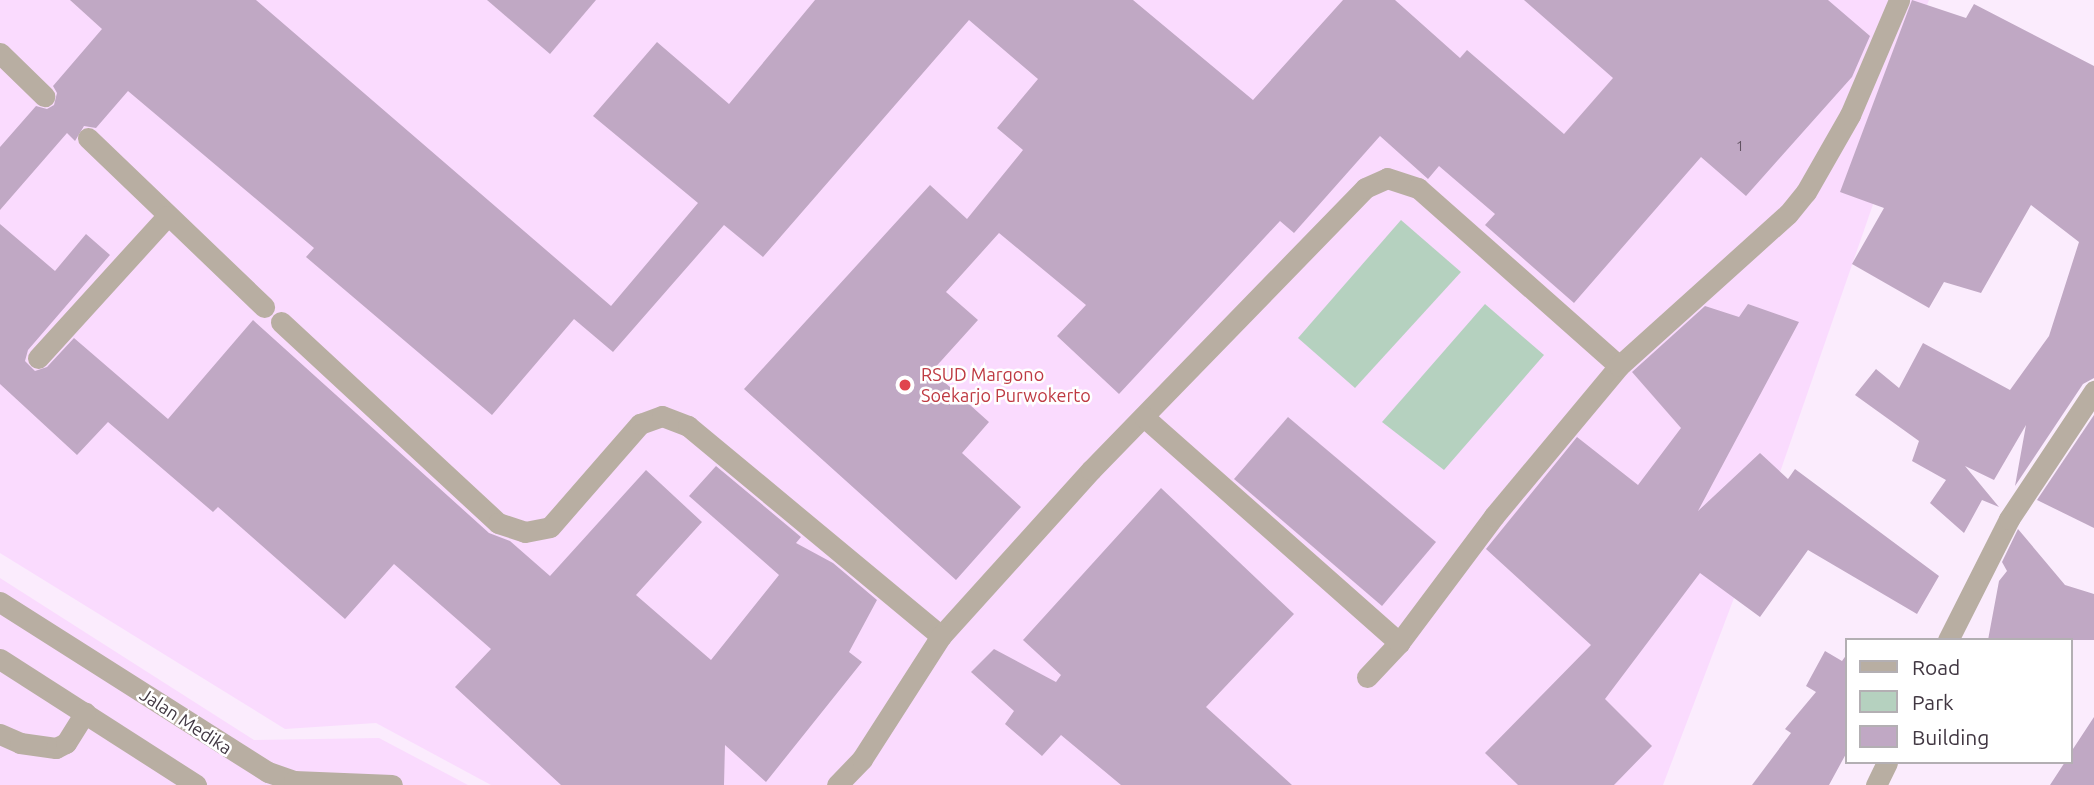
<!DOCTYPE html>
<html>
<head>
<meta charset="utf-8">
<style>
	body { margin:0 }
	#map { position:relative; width:2094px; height:785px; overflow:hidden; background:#fbecfd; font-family:Ubuntu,sans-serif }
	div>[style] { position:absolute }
	.built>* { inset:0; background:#fadbfe }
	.green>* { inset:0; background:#b5d1bf }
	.building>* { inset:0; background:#c0a8c4 }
	.lane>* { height:21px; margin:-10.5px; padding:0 10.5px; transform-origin:10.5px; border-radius:10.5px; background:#b8aea2 }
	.street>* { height:21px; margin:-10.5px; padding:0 10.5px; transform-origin:10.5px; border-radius:10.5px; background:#b8aea2 }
	.dots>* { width:19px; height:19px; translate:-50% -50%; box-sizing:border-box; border:4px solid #fff; border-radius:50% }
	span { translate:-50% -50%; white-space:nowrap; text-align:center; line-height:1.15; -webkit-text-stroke:5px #fff; paint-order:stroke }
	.number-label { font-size:14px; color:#615362 }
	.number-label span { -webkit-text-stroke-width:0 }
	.health-label { font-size:18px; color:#be3a42 }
	.left { translate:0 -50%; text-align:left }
	.street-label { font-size:18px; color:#413742 }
	.legend { position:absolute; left:1845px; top:638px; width:228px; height:126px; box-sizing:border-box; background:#fff; border:2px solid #b3afb3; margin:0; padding:9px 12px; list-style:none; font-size:21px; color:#413742 }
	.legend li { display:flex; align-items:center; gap:14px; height:35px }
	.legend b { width:35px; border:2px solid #b3afb3 }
</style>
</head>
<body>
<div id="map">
	<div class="built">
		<div style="clip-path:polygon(0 0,1929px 0,1907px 55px,1895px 141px,1761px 527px,1663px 785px,704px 785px,708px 652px,698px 785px,491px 785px,376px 723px,285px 729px,0 553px)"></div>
		<div style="clip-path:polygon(0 578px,254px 740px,379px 738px,468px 785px,0 785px)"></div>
	</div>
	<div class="green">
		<div style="clip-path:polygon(1401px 220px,1461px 272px,1355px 388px,1298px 338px)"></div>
		<div style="clip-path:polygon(1485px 304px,1544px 355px,1444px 470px,1382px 422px)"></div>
	</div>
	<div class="building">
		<div style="clip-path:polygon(70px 0,256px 0,611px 306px,698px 203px,593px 116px,657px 42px,729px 104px,815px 0,1133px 0,1253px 100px,1343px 0,1395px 0,1460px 58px,1467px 50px,1564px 134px,1613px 78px,1524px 0,1828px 0,1870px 36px,1852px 77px,1746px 196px,1701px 157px,1574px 303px,1485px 225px,1495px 214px,1439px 166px,1428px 179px,1380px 136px,1294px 233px,1280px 221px,1119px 394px,1057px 336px,1086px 305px,999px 233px,946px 292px,978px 320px,932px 371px,989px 422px,962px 453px,1021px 507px,956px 580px,744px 389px,930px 185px,967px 219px,1023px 150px,997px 128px,1038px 79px,969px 20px,763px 257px,724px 225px,613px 352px,574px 319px,492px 415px,306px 257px,314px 248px,128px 91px,96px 128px,84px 126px,75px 141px,67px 133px,0 210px,0 147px,36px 106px,47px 109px,54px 105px,57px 93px,53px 86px,102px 29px)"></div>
		<div style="clip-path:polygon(487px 0,596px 0,550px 54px)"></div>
		<div style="clip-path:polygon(1912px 0,1966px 18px,1974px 4px,2094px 66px,2094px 378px,2083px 384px,2015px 486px,2026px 425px,1994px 480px,1965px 466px,1999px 507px,1982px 500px,1964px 533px,1930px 503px,1946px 480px,1912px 461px,1919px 441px,1855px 395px,1876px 369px,1899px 388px,1923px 343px,2010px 390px,2049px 336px,2079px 242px,2031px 205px,1981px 293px,1944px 282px,1929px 308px,1852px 264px,1884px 208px,1840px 192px)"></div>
		<div style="clip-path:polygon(0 224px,55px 271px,86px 234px,110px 255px,28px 350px,25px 361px,35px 371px,47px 367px,74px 338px,168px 419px,253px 320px,489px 533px,510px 541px,550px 576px,646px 470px,702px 522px,636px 595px,711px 660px,779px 575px,689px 496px,716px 466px,801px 537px,796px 543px,833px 563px,877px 600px,849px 652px,862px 662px,766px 782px,725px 745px,724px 785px,561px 785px,455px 687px,491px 649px,394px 564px,345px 619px,218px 507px,213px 512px,108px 422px,77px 455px,0 384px)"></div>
		<div style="clip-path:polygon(1748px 304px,1799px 322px,1698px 511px,1760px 453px,1788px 479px,1795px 469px,1939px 576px,1917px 614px,1808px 550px,1760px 617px,1700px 573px,1605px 699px,1652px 746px,1614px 785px,1518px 785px,1485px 753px,1591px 645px,1486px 549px,1577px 437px,1638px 485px,1681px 428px,1632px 372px,1705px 306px,1739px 317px)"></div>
		<div style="clip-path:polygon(2094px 415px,2094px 528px,2037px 500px)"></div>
		<div style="clip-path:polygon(1288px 417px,1436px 542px,1382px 606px,1234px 479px)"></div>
		<div style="clip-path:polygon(1161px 488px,1294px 614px,1206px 707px,1292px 785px,1121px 785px,1061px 735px,1042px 756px,1005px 724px,1014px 711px,971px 672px,994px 649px,1056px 682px,1061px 675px,1023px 640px)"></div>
		<div style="clip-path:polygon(2018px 529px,2065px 585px,2094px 594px,2094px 640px,1988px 640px,1999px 581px,2007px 571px,2002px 562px)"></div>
		<div style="clip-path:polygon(1825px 651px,1842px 661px,1847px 654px,1847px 752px,1829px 785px,1752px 785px,1791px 733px,1785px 729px,1816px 692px,1806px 686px)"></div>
		<div style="clip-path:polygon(2094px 717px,2094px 785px,2050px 785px,2065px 762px,2071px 762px,2071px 752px)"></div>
	</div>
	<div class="lane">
		<div style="left:0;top:53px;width:62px;rotate:44.3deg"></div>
		<div style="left:88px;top:138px;width:244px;rotate:43.8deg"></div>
		<div style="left:281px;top:322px;width:296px;rotate:42.8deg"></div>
		<div style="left:498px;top:523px;width:28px;rotate:18deg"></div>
		<div style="left:525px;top:532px;width:25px;rotate:-11deg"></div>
		<div style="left:550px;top:527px;width:137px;rotate:-48.9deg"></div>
		<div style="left:640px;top:424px;width:23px;rotate:-20deg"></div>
		<div style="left:662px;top:416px;width:28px;rotate:21deg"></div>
		<div style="left:688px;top:426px;width:329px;rotate:39.7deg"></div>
		<div style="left:941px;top:636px;width:224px;rotate:-47.9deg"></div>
		<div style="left:1091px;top:470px;width:393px;rotate:-45.8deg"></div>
		<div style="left:1365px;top:188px;width:24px;rotate:-24deg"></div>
		<div style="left:1387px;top:178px;width:33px;rotate:18deg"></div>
		<div style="left:1418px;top:188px;width:268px;rotate:41.5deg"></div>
		<div style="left:38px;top:358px;width:192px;rotate:-47.7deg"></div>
		<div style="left:1144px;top:417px;width:341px;rotate:41.5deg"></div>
		<div style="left:0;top:602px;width:317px;rotate:32.4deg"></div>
		<div style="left:268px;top:772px;width:28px;rotate:19deg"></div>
		<div style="left:294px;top:781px;width:98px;rotate:2.3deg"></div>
		<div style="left:0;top:659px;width:233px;rotate:32.7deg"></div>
		<div style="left:1367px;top:677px;width:47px;rotate:-46.7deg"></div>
		<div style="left:1399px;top:643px;width:159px;rotate:-53.2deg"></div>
		<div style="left:1494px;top:516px;width:195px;rotate:-50.2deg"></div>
		<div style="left:1619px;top:366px;width:227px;rotate:-42deg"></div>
		<div style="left:1788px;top:214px;width:28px;rotate:-51deg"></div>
		<div style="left:1806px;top:192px;width:89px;rotate:-60.3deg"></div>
		<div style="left:1850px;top:115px;width:125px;rotate:-66.9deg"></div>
		<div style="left:0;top:734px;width:22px;rotate:24deg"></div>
		<div style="left:20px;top:743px;width:36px;rotate:8deg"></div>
		<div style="left:56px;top:748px;width:11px;rotate:-27deg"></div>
		<div style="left:66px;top:743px;width:36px;rotate:-58deg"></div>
		<div style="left:837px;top:785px;width:36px;rotate:-46deg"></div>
		<div style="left:862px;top:759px;width:146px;rotate:-57.3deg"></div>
	</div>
	<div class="street">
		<div style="left:1948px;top:640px;width:136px;rotate:-63.2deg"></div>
		<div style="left:2009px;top:519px;width:154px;rotate:-56.4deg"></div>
		<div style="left:1876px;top:785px;width:25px;rotate:-64deg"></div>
	</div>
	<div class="dots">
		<div style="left:905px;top:385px;background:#e0444e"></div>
	</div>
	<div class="number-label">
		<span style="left:1740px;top:146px">1</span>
	</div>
	<div class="health-label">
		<span class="left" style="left:921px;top:385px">RSUD Margono<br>Soekarjo Purwokerto</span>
	</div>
	<div class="street-label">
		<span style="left:186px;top:721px;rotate:33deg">Jalan Medika</span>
	</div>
	<ul class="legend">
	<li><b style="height:9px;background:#b8aea2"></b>Road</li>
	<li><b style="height:19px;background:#b5d1bf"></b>Park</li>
	<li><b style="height:19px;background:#c0a8c4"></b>Building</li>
	</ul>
</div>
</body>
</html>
